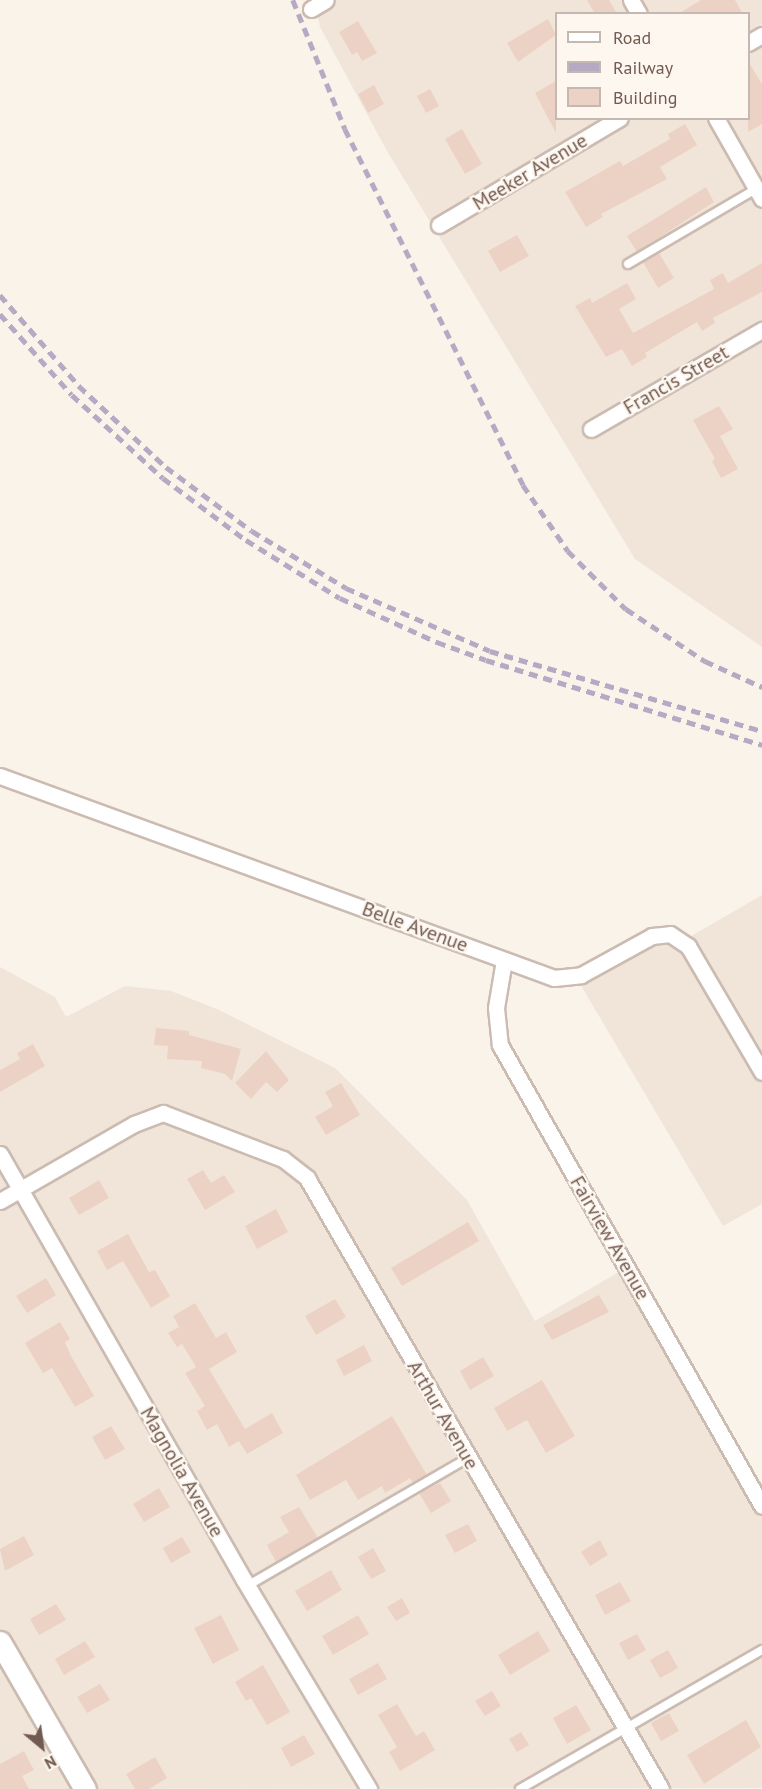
<!DOCTYPE html>
<html>
<head>
<meta charset="utf-8">
<style>
	body { margin:0 }
	#map { position:relative; width:762px; height:1789px; overflow:hidden; background:#faf3ea; font-family:"PT Sans",sans-serif }
	div>[style] { position:absolute }
	.residential>* { inset:0; background:#f1e5d9 }
	.building>* { inset:0; background:#ecd2c5 }
	.roads { filter:drop-shadow(2px 0 #cbbbb1) drop-shadow(-2px 0 #cbbbb1) drop-shadow(0 2px #cbbbb1) drop-shadow(0 -2px #cbbbb1) }
	.lane>* { height:8px; margin:-4px; padding:0 4px; transform-origin:4px; border-radius:4px; background:#fff }
	.street>* { height:15px; margin:-7.5px; padding:0 7.5px; transform-origin:7.5px; border-radius:7.5px; background:#fff }
	.secondary>* { height:21px; margin:-10.5px; padding:0 10.5px; transform-origin:10.5px; border-radius:10.5px; background:#fff }
	.rail>* { height:4.5px; margin-top:-2.25px; transform-origin:0; background:repeating-linear-gradient(90deg,#b6a9c3 0 9px,transparent 0 15px) }
	span { translate:-50% -50%; white-space:nowrap; text-align:center; line-height:1.15; -webkit-text-stroke:4.5px #fdf7f0; paint-order:stroke }
	.street-label { font-size:20px; color:#725a50 }
	.legend { position:absolute; left:555px; top:12px; width:195px; height:108px; box-sizing:border-box; background:#fdf7f0; border:2px solid #c5b8b0; margin:0; padding:8px 10px; list-style:none; font-size:18px; color:#725a50 }
	.legend li { display:flex; align-items:center; gap:12px; height:30px }
	.legend b { width:30px; border:2px solid #c5b8b0 }
	.north { position:absolute; left:12px; top:1717px; width:60px; height:60px; -webkit-text-stroke:4px #fdf7f0; paint-order:stroke; rotate:151deg; font-size:16px; font-weight:700; line-height:24px; text-align:center; color:#725a50 }
	.north::after { content:''; display:block; margin:auto; width:21px; height:27px; background:#725a50; clip-path:polygon(50% 0,100% 100%,50% 72%,0 100%) }
</style>
</head>
<body>
<div id="map">
	<div class="residential">
		<div style="clip-path:polygon(evenodd,314px 0,762px 0,762px 647px,635px 559px,387px 151px,320px 27px,314px 0,556px 14px,748px 14px,748px 118px,556px 118px,556px 14px)"></div>
		<div style="clip-path:polygon(762px 895px,762px 1204px,723px 1226px,573px 972px,646px 932px,686px 939px)"></div>
		<div style="clip-path:polygon(0 967px,55px 997px,66px 1017px,125px 986px,171px 991px,217px 1009px,335px 1068px,467px 1200px,535px 1321px,622px 1270px,762px 1517px,762px 1788px,90px 1789px,0 1633px)"></div>
		<div style="clip-path:polygon(0 1657px,77px 1789px,0 1789px)"></div>
	</div>
	<div class="building">
		<div style="clip-path:polygon(587px 0,609px 0,617px 14px,595px 14px)"></div>
		<div style="clip-path:polygon(701px 0,735px 0,743px 14px,678px 14px)"></div>
		<div style="clip-path:polygon(548px 19px,556px 35px,518px 62px,507px 43px)"></div>
		<div style="clip-path:polygon(358px 21px,377px 53px,362px 61px,357px 52px,352px 55px,339px 32px)"></div>
		<div style="clip-path:polygon(748px 61px,762px 84px,762px 124px,748px 132px)"></div>
		<div style="clip-path:polygon(556px 81px,556px 133px,535px 93px)"></div>
		<div style="clip-path:polygon(374px 85px,384px 104px,368px 113px,358px 94px)"></div>
		<div style="clip-path:polygon(430px 89px,439px 106px,426px 113px,417px 96px)"></div>
		<div style="clip-path:polygon(685px 124px,697px 145px,660px 167px,667px 179px,601px 214px,603px 217px,586px 227px,565px 192px,620px 161px,623px 166px,670px 139px,668px 134px)"></div>
		<div style="clip-path:polygon(462px 129px,482px 164px,465px 174px,445px 139px)"></div>
		<div style="clip-path:polygon(706px 187px,714px 202px,637px 252px,627px 236px)"></div>
		<div style="clip-path:polygon(517px 235px,529px 256px,500px 272px,488px 251px)"></div>
		<div style="clip-path:polygon(659px 253px,674px 278px,658px 288px,643px 262px)"></div>
		<div style="clip-path:polygon(762px 263px,762px 292px,713px 318px,715px 323px,702px 331px,697px 322px,645px 353px,647px 357px,632px 366px,622px 349px,606px 357px,575px 306px,590px 298px,592px 303px,627px 283px,636px 299px,619px 309px,633px 333px,714px 289px,710px 280px,723px 273px,728px 283px)"></div>
		<div style="clip-path:polygon(719px 406px,733px 429px,720px 436px,738px 469px,721px 478px,712px 461px,715px 459px,693px 420px)"></div>
		<div style="clip-path:polygon(156px 1028px,189px 1031px,189px 1035px,241px 1049px,232px 1081px,225px 1074px,201px 1068px,202px 1061px,167px 1059px,168px 1046px,154px 1045px)"></div>
		<div style="clip-path:polygon(33px 1044px,45px 1066px,0 1092px,0 1070px,20px 1059px,17px 1053px)"></div>
		<div style="clip-path:polygon(266px 1051px,289px 1080px,277px 1092px,266px 1082px,251px 1099px,235px 1083px)"></div>
		<div style="clip-path:polygon(341px 1083px,360px 1115px,326px 1135px,315px 1117px,333px 1106px,325px 1092px)"></div>
		<div style="clip-path:polygon(203px 1170px,211px 1183px,224px 1175px,235px 1192px,205px 1210px,187px 1179px)"></div>
		<div style="clip-path:polygon(99px 1180px,109px 1198px,79px 1215px,69px 1198px)"></div>
		<div style="clip-path:polygon(276px 1209px,288px 1232px,257px 1249px,245px 1226px)"></div>
		<div style="clip-path:polygon(468px 1222px,479px 1241px,402px 1286px,391px 1268px)"></div>
		<div style="clip-path:polygon(128px 1234px,149px 1272px,155px 1270px,170px 1296px,151px 1308px,123px 1261px,107px 1270px,97px 1251px)"></div>
		<div style="clip-path:polygon(46px 1278px,56px 1295px,27px 1313px,16px 1296px)"></div>
		<div style="clip-path:polygon(599px 1295px,609px 1312px,552px 1340px,543px 1325px)"></div>
		<div style="clip-path:polygon(335px 1299px,346px 1317px,316px 1335px,305px 1316px)"></div>
		<div style="clip-path:polygon(195px 1303px,216px 1338px,226px 1332px,237px 1352px,209px 1369px,245px 1429px,272px 1413px,283px 1433px,247px 1454px,239px 1441px,229px 1447px,217px 1424px,207px 1430px,197px 1411px,205px 1406px,185px 1373px,196px 1367px,182px 1344px,177px 1347px,168px 1333px,179px 1327px,173px 1316px)"></div>
		<div style="clip-path:polygon(60px 1322px,70px 1339px,65px 1342px,71px 1356px,94px 1396px,75px 1407px,52px 1368px,43px 1373px,25px 1343px)"></div>
		<div style="clip-path:polygon(364px 1345px,372px 1361px,344px 1376px,336px 1360px)"></div>
		<div style="clip-path:polygon(483px 1357px,494px 1376px,470px 1390px,460px 1371px)"></div>
		<div style="clip-path:polygon(542px 1380px,575px 1436px,546px 1453px,527px 1420px,507px 1431px,494px 1408px)"></div>
		<div style="clip-path:polygon(392px 1416px,427px 1475px,413px 1483px,410px 1478px,385px 1493px,382px 1486px,358px 1500px,346px 1480px,310px 1500px,296px 1475px)"></div>
		<div style="clip-path:polygon(111px 1426px,125px 1449px,105px 1460px,92px 1437px)"></div>
		<div style="clip-path:polygon(440px 1483px,451px 1501px,431px 1513px,419px 1493px)"></div>
		<div style="clip-path:polygon(159px 1488px,170px 1507px,144px 1522px,133px 1504px)"></div>
		<div style="clip-path:polygon(299px 1507px,318px 1538px,276px 1562px,267px 1545px,289px 1532px,280px 1517px)"></div>
		<div style="clip-path:polygon(468px 1524px,477px 1541px,455px 1553px,445px 1535px)"></div>
		<div style="clip-path:polygon(24px 1536px,34px 1555px,5px 1571px,0 1549px)"></div>
		<div style="clip-path:polygon(182px 1537px,191px 1552px,171px 1563px,163px 1548px)"></div>
		<div style="clip-path:polygon(600px 1540px,608px 1555px,590px 1566px,581px 1552px)"></div>
		<div style="clip-path:polygon(373px 1548px,386px 1571px,371px 1579px,358px 1557px)"></div>
		<div style="clip-path:polygon(331px 1570px,342px 1590px,307px 1611px,295px 1591px)"></div>
		<div style="clip-path:polygon(620px 1582px,631px 1601px,605px 1615px,595px 1595px)"></div>
		<div style="clip-path:polygon(402px 1598px,410px 1613px,396px 1621px,387px 1607px)"></div>
		<div style="clip-path:polygon(56px 1604px,66px 1620px,39px 1635px,30px 1619px)"></div>
		<div style="clip-path:polygon(221px 1615px,239px 1650px,213px 1664px,194px 1628px)"></div>
		<div style="clip-path:polygon(358px 1615px,369px 1634px,333px 1655px,322px 1636px)"></div>
		<div style="clip-path:polygon(538px 1631px,550px 1651px,510px 1675px,498px 1655px)"></div>
		<div style="clip-path:polygon(637px 1634px,646px 1650px,628px 1660px,619px 1643px)"></div>
		<div style="clip-path:polygon(85px 1641px,95px 1657px,64px 1675px,55px 1659px)"></div>
		<div style="clip-path:polygon(668px 1650px,678px 1668px,660px 1678px,650px 1660px)"></div>
		<div style="clip-path:polygon(378px 1663px,387px 1679px,358px 1695px,349px 1679px)"></div>
		<div style="clip-path:polygon(263px 1665px,290px 1712px,267px 1725px,251px 1698px,246px 1701px,235px 1682px)"></div>
		<div style="clip-path:polygon(100px 1684px,110px 1700px,87px 1713px,77px 1697px)"></div>
		<div style="clip-path:polygon(492px 1691px,501px 1706px,485px 1716px,475px 1701px)"></div>
		<div style="clip-path:polygon(397px 1704px,416px 1736px,424px 1731px,435px 1750px,400px 1771px,389px 1752px,397px 1747px,378px 1715px)"></div>
		<div style="clip-path:polygon(576px 1705px,591px 1730px,567px 1744px,553px 1718px)"></div>
		<div style="clip-path:polygon(669px 1713px,679px 1731px,661px 1741px,651px 1723px)"></div>
		<div style="clip-path:polygon(746px 1720px,761px 1747px,704px 1784px,687px 1755px)"></div>
		<div style="clip-path:polygon(521px 1732px,529px 1745px,517px 1752px,509px 1739px)"></div>
		<div style="clip-path:polygon(304px 1735px,315px 1754px,291px 1767px,281px 1748px)"></div>
		<div style="clip-path:polygon(24px 1751px,34px 1770px,22px 1776px,29px 1789px,0 1789px,0 1764px)"></div>
		<div style="clip-path:polygon(155px 1757px,167px 1778px,149px 1789px,135px 1789px,126px 1774px)"></div>
	</div>
	<div class="roads">
		<div class="lane">
			<div style="left:628px;top:264px;width:148px;rotate:-30.4deg"></div>
			<div style="left:247px;top:1586px;width:255px;rotate:-30.1deg"></div>
			<div style="left:520px;top:1789px;width:279px;rotate:-29.9deg"></div>
		</div>
		<div class="street">
			<div style="left:631px;top:0;width:16px;rotate:60deg"></div>
			<div style="left:311px;top:9px;width:17px;rotate:-31deg"></div>
			<div style="left:748px;top:43px;width:16px;rotate:-30deg"></div>
			<div style="left:716px;top:118px;width:93px;rotate:60.4deg"></div>
			<div style="left:439px;top:225px;width:210px;rotate:-30.6deg"></div>
			<div style="left:591px;top:429px;width:198px;rotate:-30.1deg"></div>
			<div style="left:0;top:776px;width:590px;rotate:20.03deg"></div>
			<div style="left:554px;top:978px;width:27px;rotate:-6deg"></div>
			<div style="left:581px;top:975px;width:81px;rotate:-28.8deg"></div>
			<div style="left:652px;top:936px;width:18px;rotate:-6deg"></div>
			<div style="left:670px;top:934px;width:22px;rotate:34deg"></div>
			<div style="left:688px;top:946px;width:146px;rotate:59.6deg"></div>
			<div style="left:504px;top:960px;width:49px;rotate:99.5deg"></div>
			<div style="left:496px;top:1008px;width:37px;rotate:84deg"></div>
			<div style="left:500px;top:1045px;width:530px;rotate:60.39deg"></div>
			<div style="left:0;top:1154px;width:491px;rotate:60.2deg"></div>
			<div style="left:244px;top:1580px;width:244px;rotate:59.1deg"></div>
			<div style="left:0;top:1201px;width:155px;rotate:-29.9deg"></div>
			<div style="left:134px;top:1124px;width:31px;rotate:-21deg"></div>
			<div style="left:163px;top:1113px;width:129px;rotate:21deg"></div>
			<div style="left:283px;top:1159px;width:31px;rotate:38deg"></div>
			<div style="left:307px;top:1178px;width:706px;rotate:59.91deg"></div>
		</div>
		<div class="secondary">
			<div style="left:0;top:1642px;width:170px;rotate:60deg"></div>
		</div>
	</div>
	<div class="rail">
		<div style="left:293px;top:0;width:139px;rotate:68deg"></div>
		<div style="left:345px;top:129px;width:398px;rotate:63.4deg"></div>
		<div style="left:523px;top:485px;width:80px;rotate:55.7deg"></div>
		<div style="left:568px;top:551px;width:82px;rotate:45deg"></div>
		<div style="left:626px;top:609px;width:95px;rotate:33.4deg"></div>
		<div style="left:705px;top:661px;width:63px;rotate:24.5deg"></div>
		<div style="left:0;top:295px;width:121px;rotate:49deg"></div>
		<div style="left:79px;top:386px;width:119px;rotate:43deg"></div>
		<div style="left:166px;top:467px;width:107px;rotate:36.7deg"></div>
		<div style="left:252px;top:531px;width:110px;rotate:31.2deg"></div>
		<div style="left:346px;top:588px;width:157px;rotate:23.6deg"></div>
		<div style="left:490px;top:651px;width:284px;rotate:16.4deg"></div>
		<div style="left:0;top:314px;width:108px;rotate:48.4deg"></div>
		<div style="left:72px;top:395px;width:123px;rotate:42.4deg"></div>
		<div style="left:163px;top:478px;width:104px;rotate:36.8deg"></div>
		<div style="left:246px;top:540px;width:110px;rotate:31.7deg"></div>
		<div style="left:340px;top:598px;width:107px;rotate:24.4deg"></div>
		<div style="left:437px;top:642px;width:52px;rotate:20.2deg"></div>
		<div style="left:486px;top:660px;width:289px;rotate:17.1deg"></div>
	</div>
	<div class="street-label">
		<span style="left:530px;top:172px;rotate:-31deg">Meeker Avenue</span>
		<span style="left:676px;top:380px;rotate:-30deg">Francis Street</span>
		<span style="left:415px;top:927px;rotate:20deg">Belle Avenue</span>
		<span style="left:610px;top:1238px;rotate:60deg">Fairview Avenue</span>
		<span style="left:443px;top:1415px;rotate:60deg">Arthur Avenue</span>
		<span style="left:182px;top:1472px;rotate:60deg">Magnolia Avenue</span>
	</div>
	<ul class="legend">
	<li><b style="height:8px;background:#fff"></b>Road</li>
	<li><b style="height:8px;background:#b6a9c3"></b>Railway</li>
	<li><b style="height:16px;background:#ecd2c5"></b>Building</li>
	</ul>
	<div class="north">N</div>
</div>
</body>
</html>
